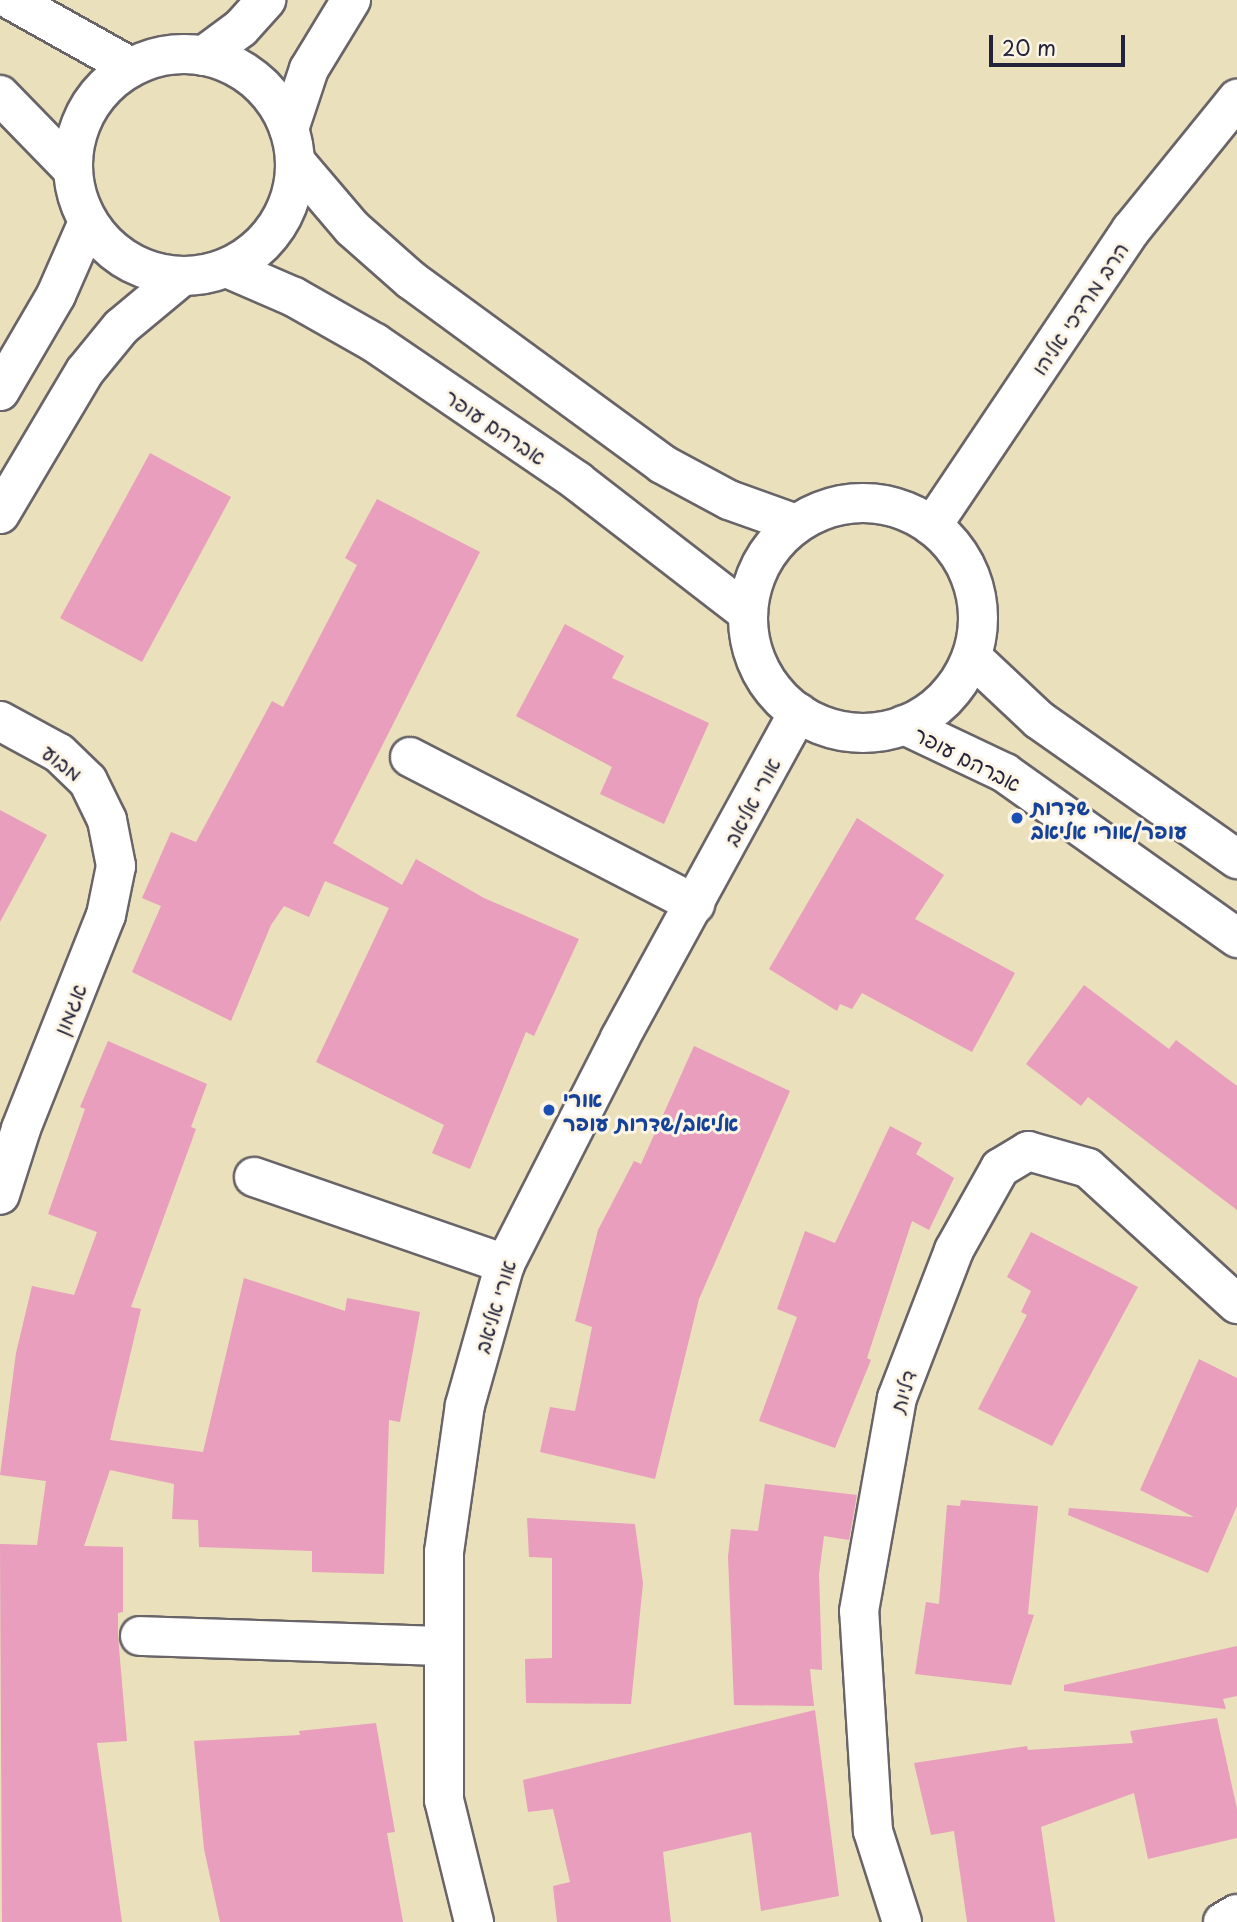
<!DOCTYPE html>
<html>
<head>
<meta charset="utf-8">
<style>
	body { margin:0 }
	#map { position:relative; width:1237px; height:1922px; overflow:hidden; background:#eae0bc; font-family:"Playpen Sans","Playpen Sans Hebrew",sans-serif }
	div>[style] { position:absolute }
	.building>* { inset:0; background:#e89ebc }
	.roads { filter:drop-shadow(2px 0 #686468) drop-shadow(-2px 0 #686468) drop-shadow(0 2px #686468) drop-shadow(0 -2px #686468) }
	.minor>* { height:38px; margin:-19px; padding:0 19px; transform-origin:19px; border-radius:19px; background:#fff }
	.minor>.ring { margin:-19px; padding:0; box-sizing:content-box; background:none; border:38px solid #fff; border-radius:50% }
	.dots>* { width:19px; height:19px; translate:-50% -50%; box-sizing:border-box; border:4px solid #fcf5e5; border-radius:50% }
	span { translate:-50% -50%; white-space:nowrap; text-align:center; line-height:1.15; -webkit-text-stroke:6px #fcf5e5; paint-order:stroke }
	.street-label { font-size:21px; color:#22223b }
	.transit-label { font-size:21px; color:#164399; font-weight:700 }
	.left { translate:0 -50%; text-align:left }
	.scale { position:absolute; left:989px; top:35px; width:136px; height:32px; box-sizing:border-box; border:4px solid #22223b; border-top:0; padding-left:9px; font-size:21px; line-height:24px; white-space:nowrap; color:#22223b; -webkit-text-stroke:5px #fcf5e5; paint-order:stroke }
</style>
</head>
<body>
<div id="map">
	<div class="building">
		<div style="clip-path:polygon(150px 453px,231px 497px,142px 662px,60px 618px)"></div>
		<div style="clip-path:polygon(377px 499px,480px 552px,333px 843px,402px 885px,416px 859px,484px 898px,579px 939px,534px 1036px,526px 1032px,470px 1169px,432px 1153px,444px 1125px,316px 1062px,389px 908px,325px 881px,309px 917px,284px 906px,271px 925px,231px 1021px,132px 972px,161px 906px,142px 898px,171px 832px,196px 842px,272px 701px,283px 707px,357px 565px,345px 558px)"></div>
		<div style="clip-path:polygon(565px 624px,624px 656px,612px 678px,709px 723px,664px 824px,600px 794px,612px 767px,516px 716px)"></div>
		<div style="clip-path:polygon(0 810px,47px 835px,0 922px)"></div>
		<div style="clip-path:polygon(857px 818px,944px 875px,915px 919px,1015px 973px,972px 1052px,862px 993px,852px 1009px,840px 1004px,837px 1011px,769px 969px)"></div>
		<div style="clip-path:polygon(1084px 985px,1169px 1049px,1176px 1040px,1237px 1086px,1237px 1210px,1088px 1097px,1081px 1106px,1026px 1064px)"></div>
		<div style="clip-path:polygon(108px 1041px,207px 1084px,191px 1127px,196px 1129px,131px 1307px,141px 1309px,110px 1440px,203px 1452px,244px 1278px,345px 1311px,347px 1298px,420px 1312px,400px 1422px,389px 1420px,384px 1574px,312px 1572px,312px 1551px,199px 1547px,198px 1520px,172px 1519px,174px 1484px,110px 1470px,84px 1546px,123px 1547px,123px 1612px,118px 1613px,118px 1636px,127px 1741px,97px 1743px,122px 1922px,2px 1922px,0 1544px,37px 1545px,46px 1481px,0 1475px,16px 1353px,32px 1286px,74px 1295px,97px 1232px,48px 1214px,85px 1109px,80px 1107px)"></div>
		<div style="clip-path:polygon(694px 1046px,790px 1091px,699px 1299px,655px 1479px,540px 1452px,550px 1407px,575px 1411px,592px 1327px,575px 1321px,598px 1230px,634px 1161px,641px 1164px)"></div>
		<div style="clip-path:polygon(890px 1126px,922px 1143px,916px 1154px,954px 1178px,929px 1230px,912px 1221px,867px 1358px,871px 1360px,835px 1448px,759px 1421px,797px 1317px,777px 1309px,805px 1231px,835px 1243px)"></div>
		<div style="clip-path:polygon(1031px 1232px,1138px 1287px,1052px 1446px,978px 1409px,1027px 1315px,1021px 1312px,1031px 1291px,1007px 1277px)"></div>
		<div style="clip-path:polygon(1199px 1359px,1237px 1378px,1237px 1506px,1208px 1573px,1068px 1515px,1069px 1508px,1194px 1517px,1140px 1490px)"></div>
		<div style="clip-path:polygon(765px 1484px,857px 1495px,849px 1540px,824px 1536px,819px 1574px,822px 1670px,810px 1669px,814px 1706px,734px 1705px,728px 1557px,731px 1529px,758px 1531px)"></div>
		<div style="clip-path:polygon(961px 1500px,1038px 1506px,1028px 1614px,1034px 1615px,1011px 1685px,915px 1674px,926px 1602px,939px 1604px,947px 1505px,960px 1506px)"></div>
		<div style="clip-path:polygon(527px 1518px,635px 1524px,643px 1583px,631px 1704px,526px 1703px,525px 1659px,552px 1658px,552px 1558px,529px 1557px)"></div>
		<div style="clip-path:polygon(1237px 1646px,1237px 1696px,1223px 1699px,1226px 1709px,1064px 1691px,1064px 1685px)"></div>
		<div style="clip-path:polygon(815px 1710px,839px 1896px,761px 1911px,751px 1832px,663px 1852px,671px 1922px,557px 1922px,553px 1886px,570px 1882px,553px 1809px,528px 1812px,523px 1780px)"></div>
		<div style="clip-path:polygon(1217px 1718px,1237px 1809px,1237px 1838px,1148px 1859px,1134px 1793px,1041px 1827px,1055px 1922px,967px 1922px,954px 1831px,931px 1835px,914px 1763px,1027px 1746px,1028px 1750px,1133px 1743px,1130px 1731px)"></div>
		<div style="clip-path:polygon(376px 1723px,395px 1832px,387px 1833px,403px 1922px,220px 1922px,204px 1849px,194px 1741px,300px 1735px,299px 1731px)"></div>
	</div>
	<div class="roads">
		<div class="minor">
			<div style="left:11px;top:0;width:137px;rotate:29.2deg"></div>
			<div class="ring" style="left:73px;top:54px;width:184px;height:184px"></div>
			<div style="left:203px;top:56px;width:47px;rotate:-36.4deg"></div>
			<div style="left:241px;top:28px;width:38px;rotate:-48deg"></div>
			<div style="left:0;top:95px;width:103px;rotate:45.8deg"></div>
			<div style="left:289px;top:129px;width:63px;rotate:-71.6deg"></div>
			<div style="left:309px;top:69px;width:81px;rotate:-58.7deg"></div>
			<div style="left:295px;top:161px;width:88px;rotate:49.6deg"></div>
			<div style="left:352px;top:228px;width:79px;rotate:41.4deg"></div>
			<div style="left:411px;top:280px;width:311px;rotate:36.2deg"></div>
			<div style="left:662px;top:464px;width:76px;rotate:28.2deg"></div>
			<div style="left:729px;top:500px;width:71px;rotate:19.7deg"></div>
			<div style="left:227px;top:268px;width:73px;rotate:23.4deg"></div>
			<div style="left:294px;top:297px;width:93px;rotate:29.6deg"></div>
			<div style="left:375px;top:343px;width:245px;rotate:34.3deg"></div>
			<div style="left:577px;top:481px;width:216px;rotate:37.7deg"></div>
			<div style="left:0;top:391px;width:111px;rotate:-59.7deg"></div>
			<div style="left:56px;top:295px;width:80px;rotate:-66.3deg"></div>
			<div class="ring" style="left:748px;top:503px;width:192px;height:192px"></div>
			<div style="left:0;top:514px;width:166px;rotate:-59.3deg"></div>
			<div style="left:85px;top:371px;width:57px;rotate:-50.7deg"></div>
			<div style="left:121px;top:327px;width:78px;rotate:-39.8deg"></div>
			<div style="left:932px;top:526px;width:357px;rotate:-56.1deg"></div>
			<div style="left:1131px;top:230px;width:169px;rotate:-51deg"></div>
			<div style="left:972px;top:657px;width:92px;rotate:43.2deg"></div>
			<div style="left:1039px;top:720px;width:242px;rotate:35.1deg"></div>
			<div style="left:0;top:721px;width:67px;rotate:28.5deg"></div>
			<div style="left:59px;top:753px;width:40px;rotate:44deg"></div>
			<div style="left:88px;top:781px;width:43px;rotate:64deg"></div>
			<div style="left:107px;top:820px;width:47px;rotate:78.9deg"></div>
			<div style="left:116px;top:866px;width:50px;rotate:101.5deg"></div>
			<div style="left:106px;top:915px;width:230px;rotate:111.7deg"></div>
			<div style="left:21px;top:1129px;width:69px;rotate:107.7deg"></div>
			<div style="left:904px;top:725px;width:112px;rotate:25.4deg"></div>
			<div style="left:1005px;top:773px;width:285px;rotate:35.4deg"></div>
			<div style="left:410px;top:757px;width:321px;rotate:27.3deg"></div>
			<div style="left:254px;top:1177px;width:266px;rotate:19.1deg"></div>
			<div style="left:140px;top:1636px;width:304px;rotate:1.9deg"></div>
			<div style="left:474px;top:1922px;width:126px;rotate:-103.8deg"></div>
			<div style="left:444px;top:1800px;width:248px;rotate:-90deg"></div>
			<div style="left:444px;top:1552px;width:148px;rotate:-81.9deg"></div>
			<div style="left:465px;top:1405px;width:147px;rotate:-74.2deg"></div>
			<div style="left:505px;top:1264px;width:254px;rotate:-63deg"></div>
			<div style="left:620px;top:1038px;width:371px;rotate:-61.3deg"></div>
			<div style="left:902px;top:1922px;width:96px;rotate:-107.7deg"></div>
			<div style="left:873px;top:1831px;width:220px;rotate:-93.6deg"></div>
			<div style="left:859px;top:1611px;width:216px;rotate:-79.9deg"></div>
			<div style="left:897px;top:1398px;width:159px;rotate:-68.9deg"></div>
			<div style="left:954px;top:1250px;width:94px;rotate:-60.7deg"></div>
			<div style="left:1000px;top:1168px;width:33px;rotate:-31deg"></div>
			<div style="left:1028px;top:1151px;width:62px;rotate:15.8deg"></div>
			<div style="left:1088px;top:1168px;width:202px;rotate:42.4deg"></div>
			<div style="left:1223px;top:1922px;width:16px;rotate:-30deg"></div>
		</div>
	</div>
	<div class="dots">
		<div style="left:1017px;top:818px;background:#1a4fb4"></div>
		<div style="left:549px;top:1110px;background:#1a4fb4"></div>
	</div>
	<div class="street-label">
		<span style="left:1079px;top:308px;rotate:-56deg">הרב מרדכי אליהו</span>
		<span style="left:496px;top:426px;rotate:34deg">אברהם עופר</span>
		<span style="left:968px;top:758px;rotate:27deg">אברהם עופר</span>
		<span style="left:63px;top:762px;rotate:38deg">מבוע</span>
		<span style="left:751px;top:801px;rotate:-62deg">אורי אליאב</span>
		<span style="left:69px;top:1009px;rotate:-68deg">אגמון</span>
		<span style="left:494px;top:1306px;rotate:-73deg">אורי אליאב</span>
		<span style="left:902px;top:1391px;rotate:-73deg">דליות</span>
	</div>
	<div class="transit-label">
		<span class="left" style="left:1031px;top:818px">שדרות<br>עופר/אורי אליאב</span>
		<span class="left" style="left:563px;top:1110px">אורי<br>אליאב/שדרות עופר</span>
	</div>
	<div class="scale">20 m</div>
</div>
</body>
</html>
